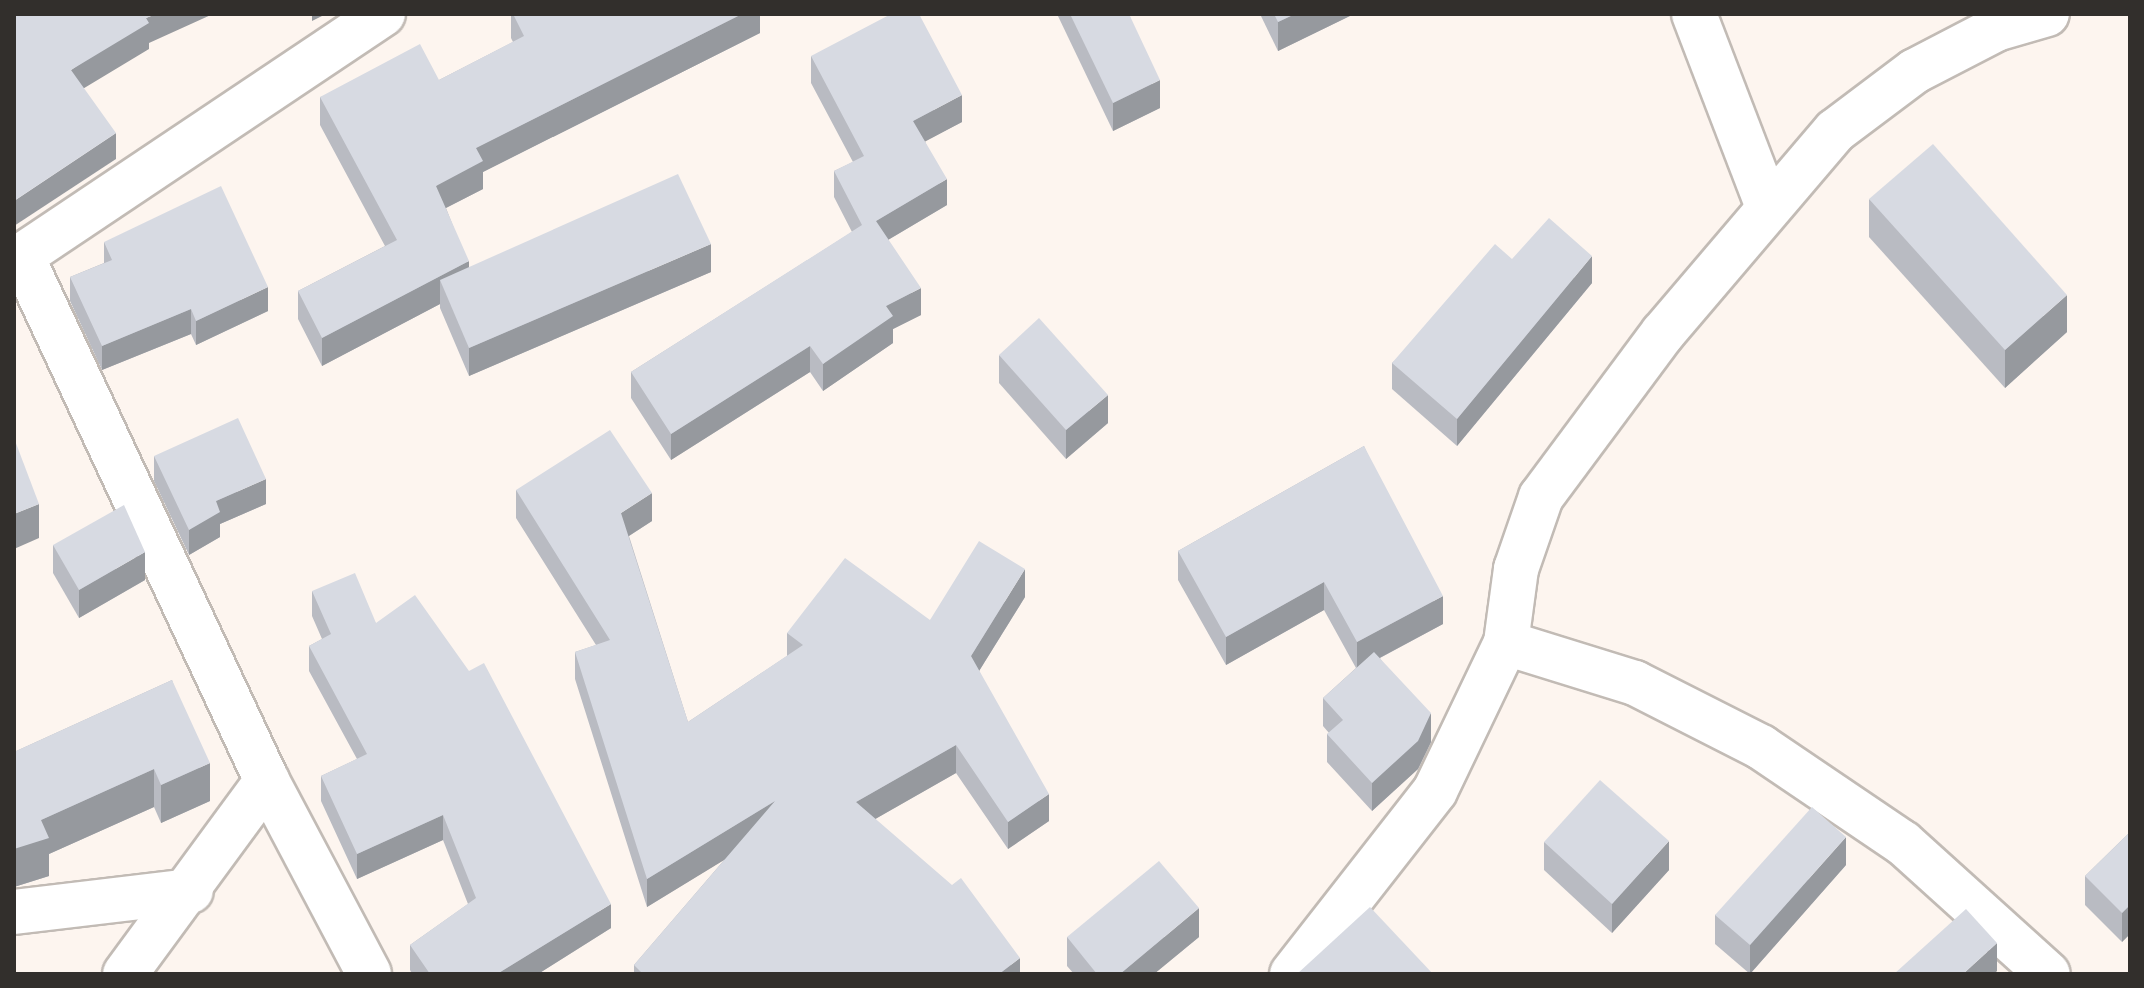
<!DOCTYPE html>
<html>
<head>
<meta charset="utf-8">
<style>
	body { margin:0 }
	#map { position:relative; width:2144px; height:988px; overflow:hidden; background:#fdf5ef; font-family:Rubik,sans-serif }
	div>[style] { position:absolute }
	.roads { filter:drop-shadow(2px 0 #c2bbb5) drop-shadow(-2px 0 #c2bbb5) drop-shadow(0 2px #c2bbb5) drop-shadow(0 -2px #c2bbb5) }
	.minor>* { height:44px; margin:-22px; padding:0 22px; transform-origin:22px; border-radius:22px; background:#fff }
	.wall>* { inset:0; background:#b9bbc2 }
	.shaded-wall>* { inset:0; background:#96999e }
	.building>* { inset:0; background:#d7dae2 }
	span { translate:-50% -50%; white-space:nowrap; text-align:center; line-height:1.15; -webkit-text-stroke:6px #fdf5ef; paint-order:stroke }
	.frame { position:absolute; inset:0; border:16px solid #322f2c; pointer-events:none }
</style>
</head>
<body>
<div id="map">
	<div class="roads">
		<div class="minor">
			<div style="left:1694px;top:14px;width:207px;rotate:69deg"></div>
			<div style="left:22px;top:257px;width:578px;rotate:64.94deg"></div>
			<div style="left:267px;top:781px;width:218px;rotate:62.1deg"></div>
			<div style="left:14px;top:261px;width:444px;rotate:-33.8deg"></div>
			<div style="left:1506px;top:643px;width:135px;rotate:17.2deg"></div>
			<div style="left:1635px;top:683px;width:141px;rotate:26.9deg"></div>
			<div style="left:1761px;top:747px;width:171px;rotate:34.1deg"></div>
			<div style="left:1903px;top:843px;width:195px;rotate:42.1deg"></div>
			<div style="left:14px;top:912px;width:178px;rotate:-6.8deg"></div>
			<div style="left:125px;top:974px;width:240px;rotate:-53.7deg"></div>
			<div style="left:1292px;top:974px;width:232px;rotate:-52deg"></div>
			<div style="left:1435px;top:791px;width:164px;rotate:-64.4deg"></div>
			<div style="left:1506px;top:643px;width:75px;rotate:-82.3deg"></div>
			<div style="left:1516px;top:569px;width:76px;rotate:-70.9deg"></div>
			<div style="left:1541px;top:497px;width:204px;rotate:-53.4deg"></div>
			<div style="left:1663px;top:333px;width:265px;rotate:-49.6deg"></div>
			<div style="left:1835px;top:131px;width:100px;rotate:-36.9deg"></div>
			<div style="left:1915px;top:71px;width:91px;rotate:-27.4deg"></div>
			<div style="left:1996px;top:29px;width:53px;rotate:-16.4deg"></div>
		</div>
	</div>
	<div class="wall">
		<div style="clip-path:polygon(511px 14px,760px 14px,760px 33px,483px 172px,483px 189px,446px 208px,469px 267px,711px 272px,469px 376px,440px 308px,440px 304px,322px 366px,298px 319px,298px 291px,385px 246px,320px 125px,320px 97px,439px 80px,513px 42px,511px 38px)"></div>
		<div style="clip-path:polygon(1057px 14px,1129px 14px,1160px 108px,1113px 131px)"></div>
		<div style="clip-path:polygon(1260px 14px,1354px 14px,1278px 51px)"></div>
		<div style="clip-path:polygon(811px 56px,962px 122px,925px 141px,947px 205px,888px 240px,921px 315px,893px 329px,893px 343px,823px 391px,810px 372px,671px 460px,631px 398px,631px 372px,852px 232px,834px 197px,834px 171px,853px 162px,811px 83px)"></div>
		<div style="clip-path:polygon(1869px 199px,2067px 332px,2005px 388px,1869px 237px)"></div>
		<div style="clip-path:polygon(104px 242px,268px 311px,196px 345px,191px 334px,102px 370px,70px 301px,70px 277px,104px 263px)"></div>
		<div style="clip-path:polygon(1512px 259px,1592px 283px,1457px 446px,1392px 389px,1392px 363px)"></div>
		<div style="clip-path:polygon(999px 355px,1108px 423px,1066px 459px,999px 383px)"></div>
		<div style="clip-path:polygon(1364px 446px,1443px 624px,1380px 658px,1431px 742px,1418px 769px,1372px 811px,1327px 762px,1327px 734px,1329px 733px,1323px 726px,1323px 698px,1356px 668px,1324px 610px,1226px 665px,1178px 580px,1178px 551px)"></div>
		<div style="clip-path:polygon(154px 456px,266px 504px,220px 524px,220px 537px,189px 555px,154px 481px)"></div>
		<div style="clip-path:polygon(516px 490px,652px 521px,629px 536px,688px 722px,787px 656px,787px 633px,930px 620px,1025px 597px,979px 671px,1049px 821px,1008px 849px,956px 773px,875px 819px,1020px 974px,634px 974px,634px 965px,725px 859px,647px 907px,575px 679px,575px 652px,596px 645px,516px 518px)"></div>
		<div style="clip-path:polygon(53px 545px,145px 580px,79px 618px,53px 573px)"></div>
		<div style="clip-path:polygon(312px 591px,376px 623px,611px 928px,538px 974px,412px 974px,410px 970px,410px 945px,468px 904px,443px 840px,357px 879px,321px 801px,321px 776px,357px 759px,309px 671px,309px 646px,322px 639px,312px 616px)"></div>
		<div style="clip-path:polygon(172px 680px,210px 801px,161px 823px,154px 807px,49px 854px,49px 876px,14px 887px,14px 752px)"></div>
		<div style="clip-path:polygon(2130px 832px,2130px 934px,2122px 942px,2085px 905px,2085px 876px)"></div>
		<div style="clip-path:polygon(1544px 842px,1669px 870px,1612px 933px,1544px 870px)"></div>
		<div style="clip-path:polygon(1846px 865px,1750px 974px,1715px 944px,1715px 915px)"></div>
		<div style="clip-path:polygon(1067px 937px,1199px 937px,1154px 974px,1074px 974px,1067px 966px)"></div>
	</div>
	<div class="shaded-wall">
		<div style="clip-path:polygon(156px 14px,213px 14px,149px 43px,149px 49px,71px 96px,71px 70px,146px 18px)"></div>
		<div style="clip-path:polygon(312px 14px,326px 14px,312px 21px)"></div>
		<div style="clip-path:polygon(742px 14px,760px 14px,760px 33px,483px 172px,483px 189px,436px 213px,436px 186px,476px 148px)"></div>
		<div style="clip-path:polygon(1295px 14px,1354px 14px,1278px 51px,1278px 22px)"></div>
		<div style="clip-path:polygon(1160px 80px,1160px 108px,1113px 131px,1113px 103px)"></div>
		<div style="clip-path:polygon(962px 95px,962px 122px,913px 148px,913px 121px)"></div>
		<div style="clip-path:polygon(116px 133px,116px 159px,14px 226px,14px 201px)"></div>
		<div style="clip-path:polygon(947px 179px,947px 205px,876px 247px,876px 221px)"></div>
		<div style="clip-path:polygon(711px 244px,711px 272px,469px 376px,469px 348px)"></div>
		<div style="clip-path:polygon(1592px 256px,1592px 283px,1457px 446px,1457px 419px)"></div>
		<div style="clip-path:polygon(469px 261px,469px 289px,440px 280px,440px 304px,322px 366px,322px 338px)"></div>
		<div style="clip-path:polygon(268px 287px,268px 311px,196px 345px,196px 321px)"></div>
		<div style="clip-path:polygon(921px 288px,921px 315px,893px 329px,893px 343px,823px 391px,823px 364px,886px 306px)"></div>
		<div style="clip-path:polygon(2067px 295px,2067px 332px,2005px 388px,2005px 350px)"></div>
		<div style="clip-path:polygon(191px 309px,191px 334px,102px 370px,102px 346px)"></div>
		<div style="clip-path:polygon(810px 346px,810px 372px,671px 460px,671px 434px)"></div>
		<div style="clip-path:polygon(1108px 395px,1108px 423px,1066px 459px,1066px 430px)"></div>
		<div style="clip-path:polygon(266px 479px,266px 504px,220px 524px,220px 537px,189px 555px,189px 530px,216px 501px)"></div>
		<div style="clip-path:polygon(652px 493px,652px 521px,621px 541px,621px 513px)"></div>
		<div style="clip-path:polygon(39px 504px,39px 538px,14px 549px,14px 514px)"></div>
		<div style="clip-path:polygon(145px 552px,145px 580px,79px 618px,79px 590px)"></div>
		<div style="clip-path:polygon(1025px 569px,1025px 597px,971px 684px,971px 656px)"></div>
		<div style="clip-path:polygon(1324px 582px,1324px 610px,1226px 665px,1226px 637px)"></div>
		<div style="clip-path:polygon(1443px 596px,1443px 624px,1357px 670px,1357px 642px)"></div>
		<div style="clip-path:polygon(1431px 713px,1431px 742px,1418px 769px,1372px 811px,1372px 783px)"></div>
		<div style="clip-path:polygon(956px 745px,956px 773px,856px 830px,856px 802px)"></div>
		<div style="clip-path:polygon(210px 763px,210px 801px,161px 823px,161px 785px)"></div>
		<div style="clip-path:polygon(154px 769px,154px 807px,49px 854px,49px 876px,14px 887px,14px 849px,41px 820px)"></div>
		<div style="clip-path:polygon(1049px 794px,1049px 821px,1008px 849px,1008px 822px)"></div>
		<div style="clip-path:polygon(775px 801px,775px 829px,647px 907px,647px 879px)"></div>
		<div style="clip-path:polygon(443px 815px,443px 840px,357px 879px,357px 854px)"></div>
		<div style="clip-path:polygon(1846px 837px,1846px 865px,1750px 974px,1750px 945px)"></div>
		<div style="clip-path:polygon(1669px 841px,1669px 870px,1612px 933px,1612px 904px)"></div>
		<div style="clip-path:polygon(611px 904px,611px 928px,538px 974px,497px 974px)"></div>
		<div style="clip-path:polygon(2130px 905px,2130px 934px,2122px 942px,2122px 913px)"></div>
		<div style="clip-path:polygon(1199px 908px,1199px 937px,1154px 974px,1120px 974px)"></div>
		<div style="clip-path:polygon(1997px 943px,1997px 971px,1994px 974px,1963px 974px)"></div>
		<div style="clip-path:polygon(1020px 958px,1020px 974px,999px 974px)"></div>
	</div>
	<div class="building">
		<div style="clip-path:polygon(14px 14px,156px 14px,146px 18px,149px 23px,71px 70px,116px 133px,14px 201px)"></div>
		<div style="clip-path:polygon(513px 14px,742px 14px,476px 148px,483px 161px,436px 186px,469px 261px,322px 338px,298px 291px,397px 240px,320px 97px,420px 44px,439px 80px,524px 36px)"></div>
		<div style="clip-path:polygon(891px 14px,919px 14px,962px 95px,913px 121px,947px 179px,876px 221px,921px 288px,886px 306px,893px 316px,823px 364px,810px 346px,671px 434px,631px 372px,862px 225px,834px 171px,864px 156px,811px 56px)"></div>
		<div style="clip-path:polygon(1070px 14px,1129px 14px,1160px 80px,1113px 103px)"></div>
		<div style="clip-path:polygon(1274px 14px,1295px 14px,1278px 22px)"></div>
		<div style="clip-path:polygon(1933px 144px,2067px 295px,2005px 350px,1869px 199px)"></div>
		<div style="clip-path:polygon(678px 174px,711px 244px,469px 348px,440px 280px)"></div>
		<div style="clip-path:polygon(221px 186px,268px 287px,196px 321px,191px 309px,102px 346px,70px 277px,112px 260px,104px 242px)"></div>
		<div style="clip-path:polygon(1549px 218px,1592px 256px,1457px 419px,1392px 363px,1495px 244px,1512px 259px)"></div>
		<div style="clip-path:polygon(1039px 318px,1108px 395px,1066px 430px,999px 355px)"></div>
		<div style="clip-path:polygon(238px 418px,266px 479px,216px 501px,220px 512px,189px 530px,154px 456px)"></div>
		<div style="clip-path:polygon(610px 430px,652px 493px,621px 513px,688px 722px,803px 645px,787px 633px,845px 558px,930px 620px,979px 541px,1025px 569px,971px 656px,1049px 794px,1008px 822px,956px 745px,856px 802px,952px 885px,961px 878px,1020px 958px,999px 974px,643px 974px,634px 965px,775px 801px,647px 879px,575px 652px,610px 640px,516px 490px)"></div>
		<div style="clip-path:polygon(14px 438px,39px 504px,14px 514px)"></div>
		<div style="clip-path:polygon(1364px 446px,1443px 596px,1357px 642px,1324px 582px,1226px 637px,1178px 551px)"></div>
		<div style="clip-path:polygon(124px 505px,145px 552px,79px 590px,53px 545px)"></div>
		<div style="clip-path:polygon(355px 573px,376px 623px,415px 595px,469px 671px,484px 663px,611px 904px,497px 974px,430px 974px,410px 945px,476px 898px,443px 815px,357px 854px,321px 776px,367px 754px,309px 646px,331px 634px,312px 591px)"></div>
		<div style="clip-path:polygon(1374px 652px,1431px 713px,1418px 741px,1372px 783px,1327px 734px,1343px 720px,1323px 698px)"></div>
		<div style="clip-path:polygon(172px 680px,210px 763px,161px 785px,154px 769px,41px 820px,49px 838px,14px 849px,14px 752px)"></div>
		<div style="clip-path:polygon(1600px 780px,1669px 841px,1612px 904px,1544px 842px)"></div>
		<div style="clip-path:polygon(1812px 807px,1846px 837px,1750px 945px,1715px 915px)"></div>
		<div style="clip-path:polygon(2130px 832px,2130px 905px,2122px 913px,2085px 876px)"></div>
		<div style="clip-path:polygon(1159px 861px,1199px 908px,1120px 974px,1097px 974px,1067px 937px)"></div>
		<div style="clip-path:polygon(1370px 907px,1433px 974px,1297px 974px)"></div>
		<div style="clip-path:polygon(1966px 909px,1997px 943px,1963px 974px,1894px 974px)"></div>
	</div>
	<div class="frame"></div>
</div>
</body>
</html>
